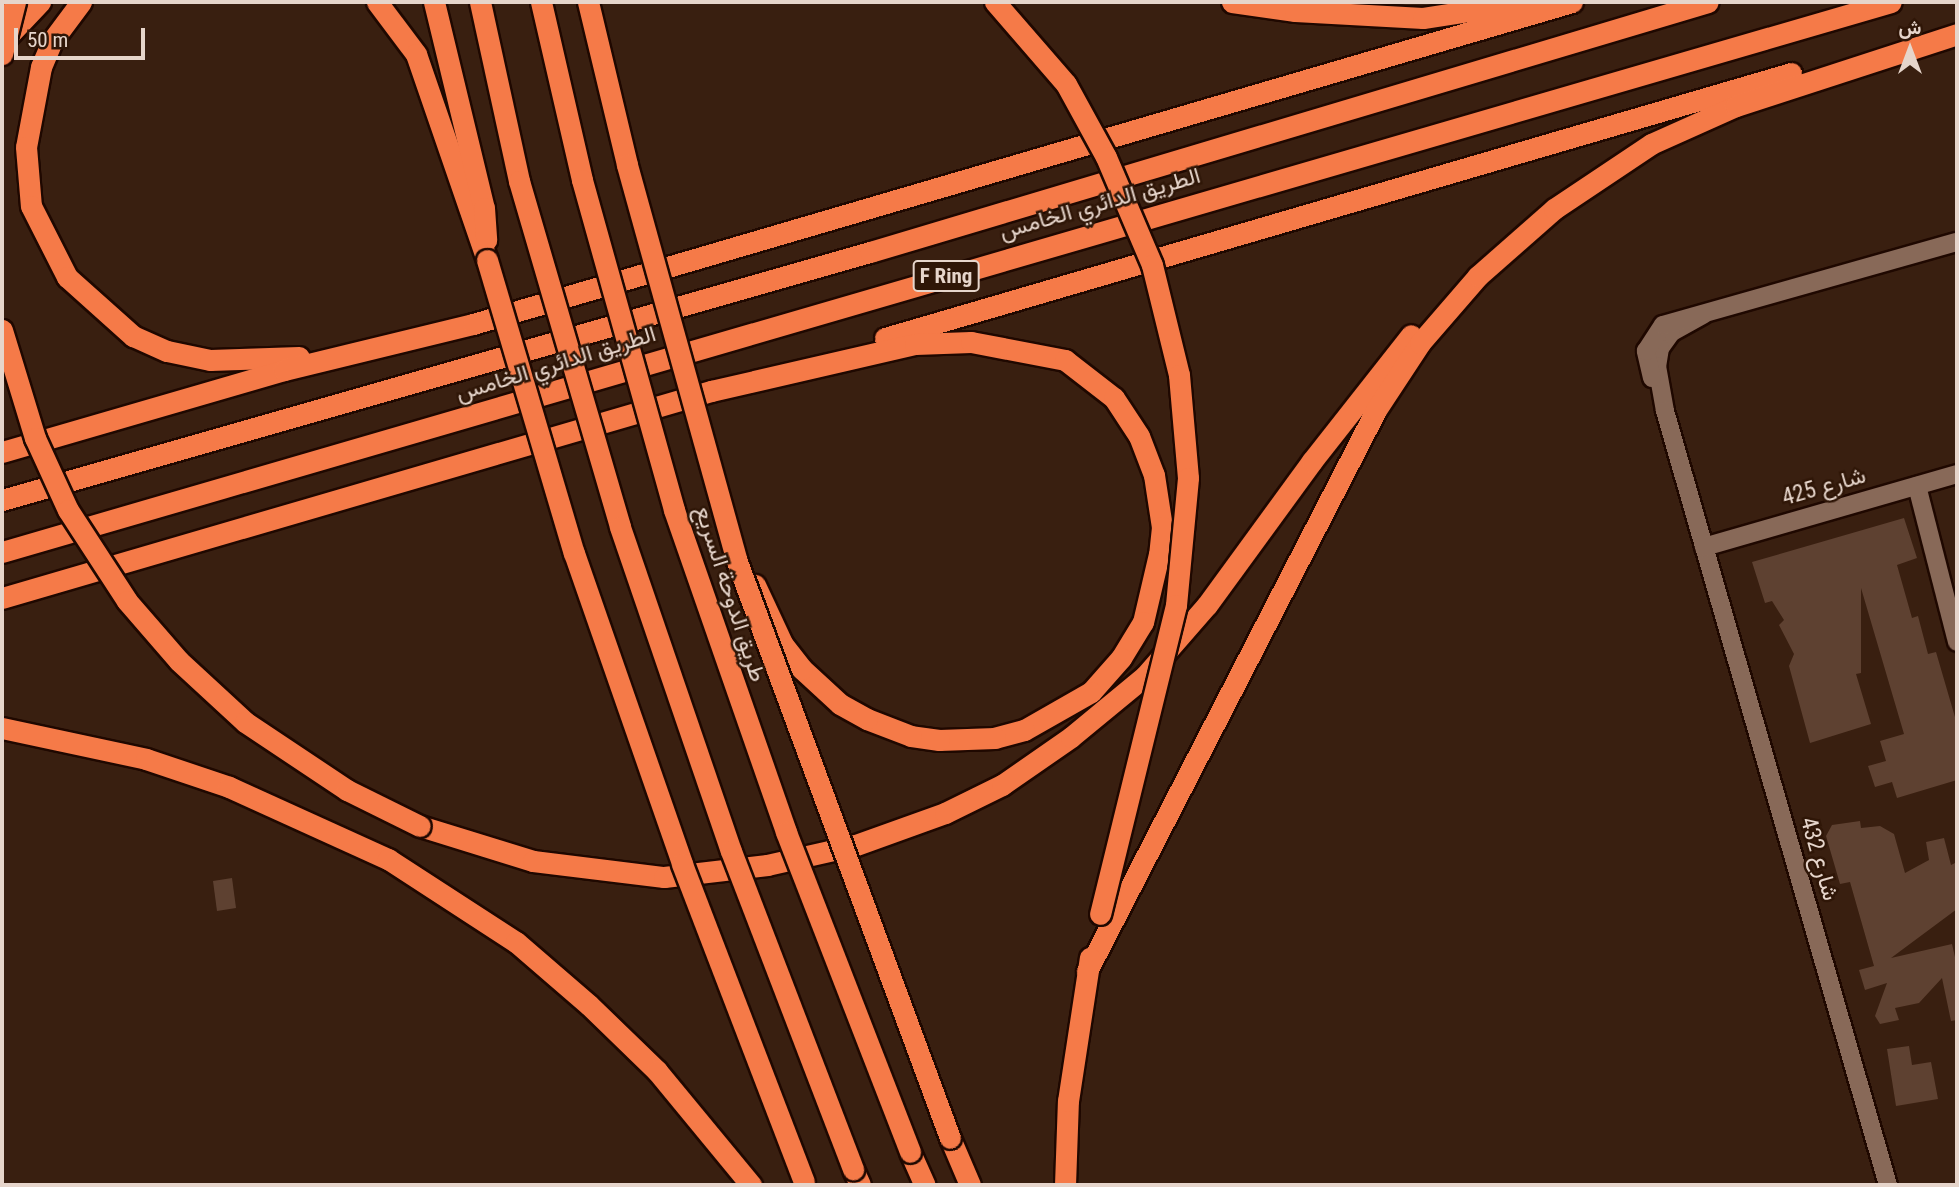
<!DOCTYPE html>
<meta charset="utf-8">
<style>
body{margin:0}
#map{position:relative;width:1959px;height:1187px;overflow:hidden;background:#391f10;font-family:"Roboto Condensed",Vazirmatn,sans-serif}
div>[style]{position:absolute}
.building>*{inset:0;background:#5e4131}
.roads{filter:drop-shadow(2px 0 #1f0800) drop-shadow(-2px 0 #1f0800) drop-shadow(0 2px #1f0800) drop-shadow(0 -2px #1f0800)}
.street>*{height:18px;margin:-9px;padding:0 9px;transform-origin:9px;border-radius:9px;background:#886958}
.highway>*{height:21px;margin:-10.5px;padding:0 10.5px;transform-origin:10.5px;border-radius:10.5px;background:#f57a48}
.bridges{filter:drop-shadow(2px 0 #1f0800) drop-shadow(-2px 0 #1f0800) drop-shadow(0 2px #1f0800) drop-shadow(0 -2px #1f0800)}
.highway-bridge>*{height:21px;margin:-10.5px;padding:0 10.5px;transform-origin:10.5px;border-radius:10.5px;background:#f57a48}
span{translate:-50% -50%;white-space:nowrap;text-align:center;line-height:1.15;-webkit-text-stroke:5px #2f1607;paint-order:stroke}
.shield-label span{padding:2px 5px;background:#2f1607;border:2px solid;border-radius:5px;-webkit-text-stroke-width:0}
.shield-label{font-size:21px;color:#e6d5cb;font-weight:700}
.street-label{font-size:23px;color:#e6d5cb}
.frame{position:absolute;inset:0;border:4px solid #e6d5cb;pointer-events:none}
.north{position:absolute;left:1875px;top:14px;width:70px;height:70px;-webkit-text-stroke:5px #2f1607;paint-order:stroke;rotate:0deg;font-size:19px;font-weight:700;line-height:28px;text-align:center;color:#e6d5cb}
.north::after{content:'';display:block;margin:auto;width:24px;height:32px;background:#e6d5cb;clip-path:polygon(50% 0,100% 100%,50% 72%,0 100%)}
.scale{position:absolute;left:14px;top:28px;width:131px;height:32px;box-sizing:border-box;border:4px solid #e6d5cb;border-top:0;padding-left:9px;font-size:21px;line-height:24px;white-space:nowrap;color:#e6d5cb;-webkit-text-stroke:5px #2f1607;paint-order:stroke}
</style>
<div id="map">
<div class="building">
<i style="clip-path:polygon(1904px 518px,1917px 558px,1897px 565px,1912px 618px,1918px 616px,1928px 654px,1936px 652px,1957px 724px,1957px 780px,1897px 798px,1892px 782px,1875px 787px,1868px 766px,1886px 761px,1880px 741px,1904px 734px,1861px 588px,1861px 673px,1856px 674px,1871px 724px,1810px 743px,1789px 666px,1794px 654px,1779px 625px,1784px 620px,1772px 601px,1765px 603px,1752px 562px)"></i>
<i style="clip-path:polygon(1860px 821px,1861px 828px,1880px 826px,1894px 834px,1905px 873px,1929px 860px,1926px 842px,1944px 838px,1951px 865px,1957px 862px,1957px 909px,1891px 958px,1952px 944px,1957px 966px,1957px 1020px,1951px 1021px,1942px 978px,1919px 1003px,1895px 1008px,1899px 1020px,1880px 1024px,1875px 1016px,1887px 983px,1865px 990px,1859px 970px,1874px 966px,1850px 882px,1840px 884px,1826px 836px,1832px 825px)"></i>
<i style="clip-path:polygon(232px 878px,236px 908px,217px 911px,213px 881px)"></i>
<i style="clip-path:polygon(1909px 1046px,1912px 1065px,1931px 1062px,1938px 1099px,1896px 1106px,1887px 1049px)"></i>
</div>
<div class="roads">
<div class="street">
<i style="left:1703px;top:315px;width:37px;rotate:151deg"></i>
<i style="left:1671px;top:333px;width:19px;rotate:126deg"></i>
<i style="left:1660px;top:348px;width:18px;rotate:99deg"></i>
<i style="left:1657px;top:366px;width:46px;rotate:79.9deg"></i>
<i style="left:1665px;top:411px;width:805px;rotate:73.93deg"></i>
<i style="left:1652px;top:378px;width:28px;rotate:-103deg"></i>
<i style="left:1646px;top:351px;width:31px;rotate:-57deg"></i>
<i style="left:1663px;top:325px;width:305px;rotate:-15.8deg"></i>
<i style="left:1917px;top:486px;width:161px;rotate:75.6deg"></i>
<i style="left:1704px;top:547px;width:263px;rotate:-16.1deg"></i>
</div>
<div class="highway">
<i style="left:81px;top:2px;width:49px;rotate:126.6deg"></i>
<i style="left:52px;top:41px;width:28px;rotate:113deg"></i>
<i style="left:41px;top:67px;width:81px;rotate:100.6deg"></i>
<i style="left:26px;top:147px;width:59px;rotate:85.2deg"></i>
<i style="left:31px;top:206px;width:80px;rotate:63.1deg"></i>
<i style="left:67px;top:277px;width:89px;rotate:41.8deg"></i>
<i style="left:133px;top:336px;width:37px;rotate:24deg"></i>
<i style="left:167px;top:351px;width:44px;rotate:11.8deg"></i>
<i style="left:210px;top:360px;width:89px;rotate:-1.9deg"></i>
<i style="left:377px;top:2px;width:65px;rotate:53.1deg"></i>
<i style="left:416px;top:54px;width:218px;rotate:71deg"></i>
<i style="left:434px;top:2px;width:212px;rotate:76.4deg"></i>
<i style="left:484px;top:208px;width:32px;rotate:86deg"></i>
<i style="left:1232px;top:2px;width:64px;rotate:8.1deg"></i>
<i style="left:1295px;top:11px;width:128px;rotate:3.1deg"></i>
<i style="left:1423px;top:18px;width:104px;rotate:-8.8deg"></i>
<i style="left:3px;top:41px;width:54px;rotate:-46.5deg"></i>
<i style="left:885px;top:338px;width:944px;rotate:-16.3deg"></i>
<i style="left:2px;top:452px;width:294px;rotate:-16.2deg"></i>
<i style="left:284px;top:370px;width:195px;rotate:-13.7deg"></i>
<i style="left:473px;top:324px;width:1145px;rotate:-16.33deg"></i>
<i style="left:2px;top:500px;width:903px;rotate:-15.95deg"></i>
<i style="left:870px;top:252px;width:874px;rotate:-16.61deg"></i>
<i style="left:2px;top:552px;width:1967px;rotate:-16.23deg"></i>
<i style="left:2px;top:598px;width:739px;rotate:-16.28deg"></i>
<i style="left:711px;top:391px;width:209px;rotate:-13deg"></i>
<i style="left:915px;top:344px;width:56px;rotate:-2deg"></i>
<i style="left:971px;top:342px;width:96px;rotate:10.8deg"></i>
<i style="left:1065px;top:360px;width:62px;rotate:37.8deg"></i>
<i style="left:1114px;top:398px;width:45px;rotate:56.7deg"></i>
<i style="left:1139px;top:436px;width:42px;rotate:69deg"></i>
<i style="left:1154px;top:475px;width:53px;rotate:81.3deg"></i>
<i style="left:1162px;top:527px;width:27px;rotate:96deg"></i>
<i style="left:1159px;top:554px;width:70px;rotate:103.2deg"></i>
<i style="left:1143px;top:622px;width:42px;rotate:121.4deg"></i>
<i style="left:1121px;top:658px;width:45px;rotate:131.4deg"></i>
<i style="left:1091px;top:692px;width:77px;rotate:150.4deg"></i>
<i style="left:1024px;top:730px;width:30px;rotate:165deg"></i>
<i style="left:995px;top:738px;width:56px;rotate:178deg"></i>
<i style="left:939px;top:740px;width:28px;rotate:-172deg"></i>
<i style="left:911px;top:736px;width:47px;rotate:-158.9deg"></i>
<i style="left:867px;top:719px;width:31px;rotate:-151deg"></i>
<i style="left:840px;top:704px;width:52px;rotate:-137.4deg"></i>
<i style="left:802px;top:669px;width:33px;rotate:-128deg"></i>
<i style="left:782px;top:643px;width:64px;rotate:-115deg"></i>
<i style="left:2px;top:728px;width:147px;rotate:12.1deg"></i>
<i style="left:146px;top:759px;width:88px;rotate:18.6deg"></i>
<i style="left:229px;top:787px;width:175px;rotate:24.4deg"></i>
<i style="left:388px;top:859px;width:153px;rotate:33deg"></i>
<i style="left:516px;top:942px;width:96px;rotate:40.8deg"></i>
<i style="left:589px;top:1005px;width:95px;rotate:44.1deg"></i>
<i style="left:657px;top:1071px;width:148px;rotate:50.5deg"></i>
<i style="left:420px;top:826px;width:118px;rotate:17.2deg"></i>
<i style="left:533px;top:861px;width:132px;rotate:7deg"></i>
<i style="left:664px;top:877px;width:104px;rotate:-6.6deg"></i>
<i style="left:767px;top:865px;width:91px;rotate:-12.7deg"></i>
<i style="left:856px;top:845px;width:95px;rotate:-19.8deg"></i>
<i style="left:945px;top:813px;width:64px;rotate:-26.2deg"></i>
<i style="left:1002px;top:785px;width:84px;rotate:-34.8deg"></i>
<i style="left:1071px;top:737px;width:96px;rotate:-39.5deg"></i>
<i style="left:1145px;top:676px;width:94px;rotate:-48.9deg"></i>
<i style="left:1207px;top:605px;width:178px;rotate:-53.9deg"></i>
<i style="left:1312px;top:461px;width:160px;rotate:-51.8deg"></i>
<i style="left:1087px;top:971px;width:631px;rotate:-62.74deg"></i>
<i style="left:1376px;top:410px;width:80px;rotate:-56.7deg"></i>
<i style="left:1420px;top:343px;width:89px;rotate:-49.1deg"></i>
<i style="left:1478px;top:276px;width:101px;rotate:-41.4deg"></i>
<i style="left:1554px;top:209px;width:117px;rotate:-33.8deg"></i>
<i style="left:1651px;top:144px;width:93px;rotate:-24.1deg"></i>
<i style="left:1736px;top:106px;width:232px;rotate:-18deg"></i>
<i style="left:950px;top:1138px;width:51px;rotate:66.9deg"></i>
<i style="left:910px;top:1152px;width:36px;rotate:66deg"></i>
<i style="left:853px;top:1169px;width:17px;rotate:66deg"></i>
<i style="left:1065px;top:1185px;width:84px;rotate:-88deg"></i>
<i style="left:1068px;top:1101px;width:145px;rotate:-81.3deg"></i>
</div>
</div>
<div class="bridges">
<div class="highway-bridge">
<i style="left:480px;top:2px;width:183px;rotate:77.7deg"></i>
<i style="left:519px;top:181px;width:360px;rotate:73.7deg"></i>
<i style="left:620px;top:527px;width:342px;rotate:71.1deg"></i>
<i style="left:731px;top:851px;width:341px;rotate:69deg"></i>
<i style="left:541px;top:2px;width:183px;rotate:77deg"></i>
<i style="left:582px;top:180px;width:343px;rotate:74.4deg"></i>
<i style="left:674px;top:510px;width:341px;rotate:70.8deg"></i>
<i style="left:786px;top:832px;width:343px;rotate:68.8deg"></i>
<i style="left:588px;top:2px;width:168px;rotate:76.5deg"></i>
<i style="left:627px;top:165px;width:409px;rotate:74.5deg"></i>
<i style="left:736px;top:559px;width:617px;rotate:69.72deg"></i>
<i style="left:995px;top:2px;width:108px;rotate:49.1deg"></i>
<i style="left:1066px;top:84px;width:83px;rotate:61.3deg"></i>
<i style="left:1106px;top:157px;width:117px;rotate:66.9deg"></i>
<i style="left:1152px;top:265px;width:113px;rotate:76.2deg"></i>
<i style="left:1179px;top:375px;width:103px;rotate:85deg"></i>
<i style="left:1188px;top:478px;width:128px;rotate:95.4deg"></i>
<i style="left:1176px;top:605px;width:318px;rotate:103.8deg"></i>
<i style="left:2px;top:54px;width:54px;rotate:-76deg"></i>
<i style="left:487px;top:260px;width:306px;rotate:73.5deg"></i>
<i style="left:574px;top:553px;width:329px;rotate:70.8deg"></i>
<i style="left:682px;top:864px;width:340px;rotate:69deg"></i>
<i style="left:2px;top:330px;width:113px;rotate:73deg"></i>
<i style="left:35px;top:438px;width:79px;rotate:65.4deg"></i>
<i style="left:68px;top:510px;width:108px;rotate:57deg"></i>
<i style="left:127px;top:601px;width:79px;rotate:49.1deg"></i>
<i style="left:179px;top:661px;width:90px;rotate:42.7deg"></i>
<i style="left:245px;top:722px;width:123px;rotate:33.7deg"></i>
<i style="left:347px;top:790px;width:81px;rotate:26.3deg"></i>
</div>
</div>
<div class="shield-label">
<span style="left:946px;top:276px">F Ring</span>
</div>
<div class="street-label">
<span style="left:1100px;top:204px;rotate:-16deg">الطريق الدائري الخامس</span>
<span style="left:556px;top:364px;rotate:-17deg">الطريق الدائري الخامس</span>
<span style="left:1824px;top:487px;rotate:-16deg">شارع 425</span>
<span style="left:730px;top:594px;rotate:72deg">طريق الدوحة السريع</span>
<span style="left:1819px;top:859px;rotate:74deg">شارع 432</span>
</div>
<div class="frame"></div>
<div class="north">ش</div>
<div class="scale">50 m</div>
</div>
